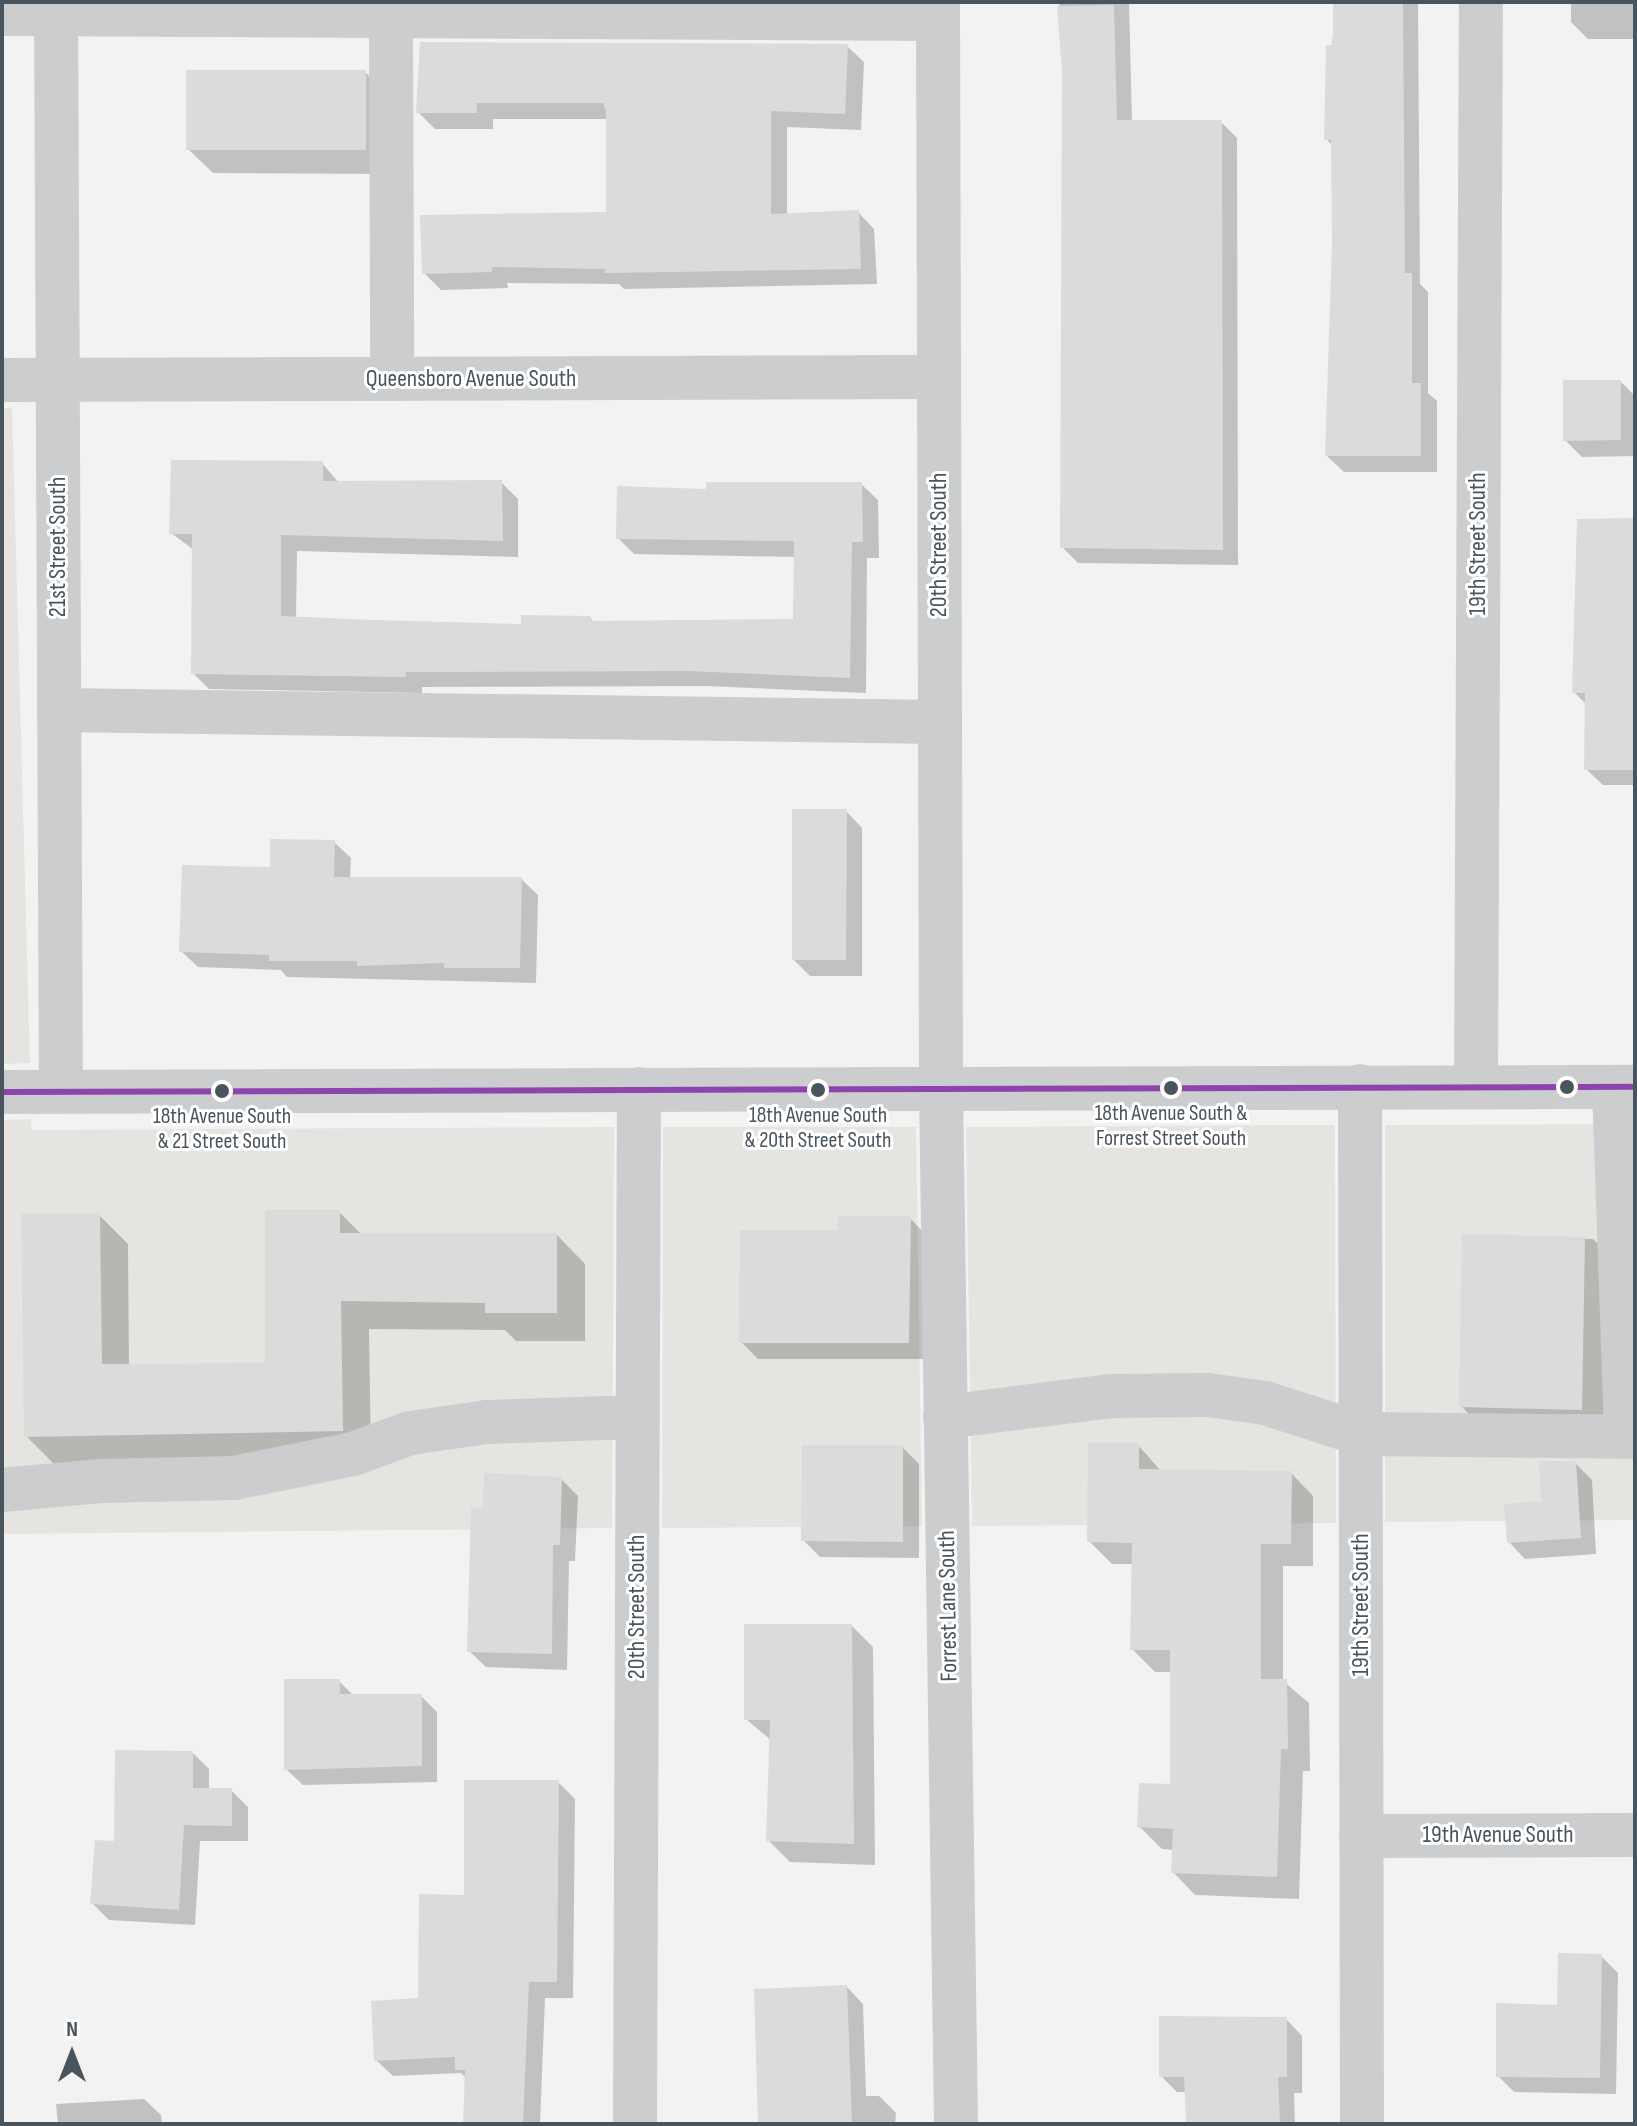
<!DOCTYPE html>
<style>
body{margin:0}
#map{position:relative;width:1637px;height:2126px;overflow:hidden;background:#f2f2f2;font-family:"Sofia Sans Condensed",sans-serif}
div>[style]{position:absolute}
.commercial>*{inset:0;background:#e6e4e0}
.shadow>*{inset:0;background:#0003}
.building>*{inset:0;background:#dbdbdc}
.minor>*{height:44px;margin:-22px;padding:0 22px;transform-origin:22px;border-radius:22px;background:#cccdcf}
.bus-1>*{height:6px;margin:-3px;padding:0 3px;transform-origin:3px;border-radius:3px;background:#8e44ad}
.dots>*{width:22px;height:22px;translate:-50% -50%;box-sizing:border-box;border:4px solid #fff;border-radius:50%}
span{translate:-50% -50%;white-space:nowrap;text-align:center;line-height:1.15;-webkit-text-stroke:6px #fff;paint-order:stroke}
.bus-label{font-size:22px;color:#4a545c}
.street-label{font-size:24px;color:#4a545c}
.frame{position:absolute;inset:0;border:4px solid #4a545c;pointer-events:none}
.north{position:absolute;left:32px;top:2014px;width:80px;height:80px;-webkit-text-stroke:6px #fff;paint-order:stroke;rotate:0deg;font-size:22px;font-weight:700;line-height:32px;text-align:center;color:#4a545c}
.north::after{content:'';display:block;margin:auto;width:28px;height:36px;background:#4a545c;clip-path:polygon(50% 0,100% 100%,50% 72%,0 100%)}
</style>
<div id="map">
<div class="commercial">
<i style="clip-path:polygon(2px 408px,12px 408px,30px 1063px,2px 1064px)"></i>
<i style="clip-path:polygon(31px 1119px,32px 1130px,614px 1127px,612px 1528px,2px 1534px,2px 1120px)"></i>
<i style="clip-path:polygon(1635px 1124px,1635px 1520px,1385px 1522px,1385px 1125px)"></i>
<i style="clip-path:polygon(1335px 1125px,1336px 1523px,972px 1526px,966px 1127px)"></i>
<i style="clip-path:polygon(663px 1127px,916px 1127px,922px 1526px,662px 1528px)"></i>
</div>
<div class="shadow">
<i style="clip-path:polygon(1059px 2px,1129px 2px,1132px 122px,1221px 122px,1237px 138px,1238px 565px,1078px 563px,1062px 547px,1064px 72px)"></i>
<i style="clip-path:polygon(1335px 2px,1418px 2px,1420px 284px,1428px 292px,1428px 393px,1437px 401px,1437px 472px,1344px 472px,1327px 456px,1334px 244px,1333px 146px,1326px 139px)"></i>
<i style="clip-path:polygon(1571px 2px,1635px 2px,1635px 39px,1588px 39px,1571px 22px)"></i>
<i style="clip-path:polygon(847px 46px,864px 62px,861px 130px,787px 127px,787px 216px,858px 212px,874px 229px,877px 284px,624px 289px,619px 284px,507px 283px,508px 288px,441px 290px,424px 273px,608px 214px,606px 119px,493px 119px,493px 129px,435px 129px,418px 112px)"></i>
<i style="clip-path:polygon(365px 72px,390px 96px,390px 174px,213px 173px,188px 149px)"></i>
<i style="clip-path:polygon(1621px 382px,1635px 396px,1635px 456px,1582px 457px,1565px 440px)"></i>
<i style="clip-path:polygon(322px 463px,339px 483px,501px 482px,518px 499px,518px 557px,297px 551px,296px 619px,523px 626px,590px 618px,594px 622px,795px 621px,796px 557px,634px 554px,618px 538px,708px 491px,861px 484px,878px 500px,879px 558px,867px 558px,866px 693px,706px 686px,422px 687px,422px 693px,209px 689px,193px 673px,194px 550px,171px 533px)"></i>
<i style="clip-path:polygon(1635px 520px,1635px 785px,1603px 785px,1586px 769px,1587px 705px,1574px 692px)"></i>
<i style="clip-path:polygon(846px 811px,862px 828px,862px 976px,810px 976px,794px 960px)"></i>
<i style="clip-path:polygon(334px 842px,351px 858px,350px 879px,521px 879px,538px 895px,536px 983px,287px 977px,281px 970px,198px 967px,181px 951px,272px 869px)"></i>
<i style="clip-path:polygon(339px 1212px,362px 1235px,557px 1235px,585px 1264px,585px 1341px,516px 1341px,505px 1330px,369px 1329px,371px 1459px,55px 1465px,26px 1436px,99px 1215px,128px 1244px,129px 1366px,267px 1365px)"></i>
<i style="clip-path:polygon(910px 1218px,926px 1235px,925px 1359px,758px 1359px,741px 1342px)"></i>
<i style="clip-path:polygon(1464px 1236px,1593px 1239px,1618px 1264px,1605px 1434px,1485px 1431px,1461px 1406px)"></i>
<i style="clip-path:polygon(1138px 1445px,1161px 1471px,1291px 1473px,1313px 1496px,1313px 1566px,1283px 1566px,1283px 1681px,1309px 1703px,1310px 1771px,1303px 1771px,1299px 1899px,1195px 1895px,1173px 1872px,1174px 1850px,1162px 1849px,1139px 1826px,1172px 1786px,1172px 1672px,1155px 1672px,1132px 1649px,1134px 1564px,1112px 1564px,1089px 1541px)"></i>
<i style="clip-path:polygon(902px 1447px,919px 1464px,919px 1558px,820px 1557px,803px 1540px)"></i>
<i style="clip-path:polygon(1575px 1463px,1592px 1480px,1596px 1554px,1525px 1559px,1509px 1542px)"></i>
<i style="clip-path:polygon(561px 1479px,578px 1496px,575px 1561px,569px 1561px,567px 1670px,486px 1667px,469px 1651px)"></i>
<i style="clip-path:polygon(852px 1626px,873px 1647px,875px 1865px,790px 1862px,768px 1840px,772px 1741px,746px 1719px)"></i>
<i style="clip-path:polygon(339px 1681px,354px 1696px,421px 1696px,437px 1712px,437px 1782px,303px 1785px,286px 1769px)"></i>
<i style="clip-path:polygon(193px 1753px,209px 1769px,209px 1790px,231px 1790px,248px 1807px,248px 1841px,200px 1841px,195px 1925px,109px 1920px,92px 1903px,116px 1843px)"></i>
<i style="clip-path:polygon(558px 1782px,575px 1799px,573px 1998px,545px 1998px,540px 2124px,465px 2124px,467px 2079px,461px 2073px,393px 2076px,376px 2060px,420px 2000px,466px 1897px)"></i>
<i style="clip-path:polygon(1601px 1956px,1618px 1973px,1616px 2094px,1514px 2092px,1498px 2076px)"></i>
<i style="clip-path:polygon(847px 1987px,863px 2004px,866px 2096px,879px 2096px,896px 2113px,895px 2124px,760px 2124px)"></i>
<i style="clip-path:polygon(1286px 2019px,1302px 2036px,1302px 2093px,1294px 2093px,1295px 2124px,1188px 2124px,1187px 2092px,1177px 2092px,1161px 2076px)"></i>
<i style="clip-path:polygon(144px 2099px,161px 2115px,162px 2124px,58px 2124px,56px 2104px)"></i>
</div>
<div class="building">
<i style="clip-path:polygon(1333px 2px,1403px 2px,1405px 273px,1412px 273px,1412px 383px,1421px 383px,1421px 456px,1325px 456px,1332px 244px,1331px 140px,1324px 140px,1326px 45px,1333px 45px)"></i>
<i style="clip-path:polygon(1114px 5px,1117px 120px,1222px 120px,1223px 550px,1060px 548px,1062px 72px,1057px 6px)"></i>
<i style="clip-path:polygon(420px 42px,848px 44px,845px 114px,771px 111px,771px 214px,859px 210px,861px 269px,605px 273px,605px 269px,492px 267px,492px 272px,422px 274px,420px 215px,606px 212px,606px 111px,603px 103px,477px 103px,477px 113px,416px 113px)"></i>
<i style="clip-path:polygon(186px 70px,366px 70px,366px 150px,186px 150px)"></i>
<i style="clip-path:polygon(1563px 380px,1621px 380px,1621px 440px,1563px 441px)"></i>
<i style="clip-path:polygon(171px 460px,323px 461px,323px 481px,502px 480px,503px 541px,281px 535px,281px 616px,373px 620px,521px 624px,521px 615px,591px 616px,591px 621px,793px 619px,794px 541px,616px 539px,617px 486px,706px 489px,706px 482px,862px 482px,863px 542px,852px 542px,850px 678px,688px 671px,406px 672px,406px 677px,191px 674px,192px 534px,169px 534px)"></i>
<i style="clip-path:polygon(1635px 518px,1635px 770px,1584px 770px,1585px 693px,1572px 693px,1577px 519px)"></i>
<i style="clip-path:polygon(792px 809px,847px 809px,846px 960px,792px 960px)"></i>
<i style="clip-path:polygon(270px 839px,335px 840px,334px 877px,522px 877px,520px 968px,444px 968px,444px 963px,357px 966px,357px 961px,269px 961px,269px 955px,179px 952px,182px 865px,270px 867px)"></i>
<i style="clip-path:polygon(265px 1210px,340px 1210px,340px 1233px,557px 1233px,557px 1313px,485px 1313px,485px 1303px,341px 1301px,343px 1431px,24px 1437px,21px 1214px,100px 1213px,102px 1364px,265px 1363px)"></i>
<i style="clip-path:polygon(838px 1216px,911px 1216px,909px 1343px,739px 1343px,740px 1230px,838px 1230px)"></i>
<i style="clip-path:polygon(1462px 1234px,1585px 1237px,1582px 1410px,1459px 1407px)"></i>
<i style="clip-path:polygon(1088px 1443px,1139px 1443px,1139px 1469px,1292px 1471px,1291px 1544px,1261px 1544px,1261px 1679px,1287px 1679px,1288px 1749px,1281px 1749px,1277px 1877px,1171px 1873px,1173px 1829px,1137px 1827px,1139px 1783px,1170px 1784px,1170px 1650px,1130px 1650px,1132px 1543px,1087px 1542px)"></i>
<i style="clip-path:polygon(802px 1445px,903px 1445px,903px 1542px,801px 1541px)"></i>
<i style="clip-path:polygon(1539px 1461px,1576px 1461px,1581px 1538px,1507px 1543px,1504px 1504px,1541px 1501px)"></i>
<i style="clip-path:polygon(484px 1473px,562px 1477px,560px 1545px,553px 1545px,552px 1654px,467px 1652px,471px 1507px,483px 1508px)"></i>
<i style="clip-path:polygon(744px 1624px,852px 1624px,854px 1844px,766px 1841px,770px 1720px,744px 1720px)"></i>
<i style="clip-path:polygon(284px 1679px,340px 1679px,340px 1694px,422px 1694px,422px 1766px,284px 1770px)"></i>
<i style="clip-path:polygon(115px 1750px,193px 1751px,193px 1788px,232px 1788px,232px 1826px,184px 1825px,179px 1910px,90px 1904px,95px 1840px,114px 1841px)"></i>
<i style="clip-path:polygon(464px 1780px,559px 1780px,557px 1982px,529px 1982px,523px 2124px,463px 2124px,465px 2070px,455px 2070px,455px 2057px,374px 2061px,371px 2001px,418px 1998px,419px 1894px,464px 1895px)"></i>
<i style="clip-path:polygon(1558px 1953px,1602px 1954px,1600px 2078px,1496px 2077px,1496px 2003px,1557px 2005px)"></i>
<i style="clip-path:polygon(847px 1985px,852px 2124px,758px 2124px,754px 1989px)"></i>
<i style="clip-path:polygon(1159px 2016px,1287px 2017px,1287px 2077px,1278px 2077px,1280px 2124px,1186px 2124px,1184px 2077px,1159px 2077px)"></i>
</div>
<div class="minor">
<i style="left:56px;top:2px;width:1089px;rotate:89.74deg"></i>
<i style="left:938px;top:2px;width:1085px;rotate:89.84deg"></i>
<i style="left:941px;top:1087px;width:1037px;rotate:89.17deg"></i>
<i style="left:2px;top:14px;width:936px;rotate:0.31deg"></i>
<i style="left:391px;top:19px;width:360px;rotate:89.8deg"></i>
<i style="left:2px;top:380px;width:937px;rotate:-0.18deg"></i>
<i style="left:59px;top:710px;width:881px;rotate:0.78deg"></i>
<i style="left:1476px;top:1085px;width:1083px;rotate:-89.74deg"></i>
<i style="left:1360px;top:1086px;width:1038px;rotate:89.89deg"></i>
<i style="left:1614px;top:1087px;width:350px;rotate:88deg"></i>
<i style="left:2px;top:1092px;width:1633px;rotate:-0.18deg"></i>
<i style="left:945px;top:1417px;width:167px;rotate:-7.2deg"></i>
<i style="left:1111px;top:1396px;width:97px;rotate:-0.6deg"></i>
<i style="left:1208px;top:1395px;width:58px;rotate:8deg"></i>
<i style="left:1265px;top:1403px;width:101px;rotate:17.9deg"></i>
<i style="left:1361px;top:1434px;width:274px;rotate:0.6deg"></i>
<i style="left:2px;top:1490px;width:99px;rotate:-5.2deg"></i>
<i style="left:101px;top:1481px;width:133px;rotate:-1.3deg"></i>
<i style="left:234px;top:1478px;width:121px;rotate:-11.4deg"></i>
<i style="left:353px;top:1454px;width:61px;rotate:-20.2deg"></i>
<i style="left:410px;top:1433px;width:78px;rotate:-8.1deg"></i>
<i style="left:487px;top:1422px;width:151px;rotate:-1.9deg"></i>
<i style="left:1361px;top:1836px;width:274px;rotate:-0.2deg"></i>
<i style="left:635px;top:2124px;width:1035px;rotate:-89.78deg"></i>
</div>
<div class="bus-1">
<i style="left:2px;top:1092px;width:1633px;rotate:-0.18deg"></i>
</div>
<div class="dots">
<i style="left:1567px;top:1087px;background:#4a545c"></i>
<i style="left:1171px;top:1088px;background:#4a545c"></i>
<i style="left:818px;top:1090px;background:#4a545c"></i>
<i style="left:222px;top:1091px;background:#4a545c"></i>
</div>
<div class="bus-label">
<span style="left:1171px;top:1126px">18th Avenue South &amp;<br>Forrest Street South</span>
<span style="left:818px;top:1128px">18th Avenue South<br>&amp; 20th Street South</span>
<span style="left:222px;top:1129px">18th Avenue South<br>&amp; 21 Street South</span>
</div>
<div class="street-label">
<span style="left:471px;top:379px">Queensboro Avenue South</span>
<span style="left:1478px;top:544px;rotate:-90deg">19th Street South</span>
<span style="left:939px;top:545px;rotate:-90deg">20th Street South</span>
<span style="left:58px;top:547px;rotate:-90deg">21st Street South</span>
<span style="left:1361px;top:1605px;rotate:-90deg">19th Street South</span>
<span style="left:948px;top:1606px;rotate:-91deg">Forrest Lane South</span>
<span style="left:637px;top:1607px;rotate:-90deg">20th Street South</span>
<span style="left:1498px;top:1835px">19th Avenue South</span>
</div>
<div class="frame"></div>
<div class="north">N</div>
</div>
